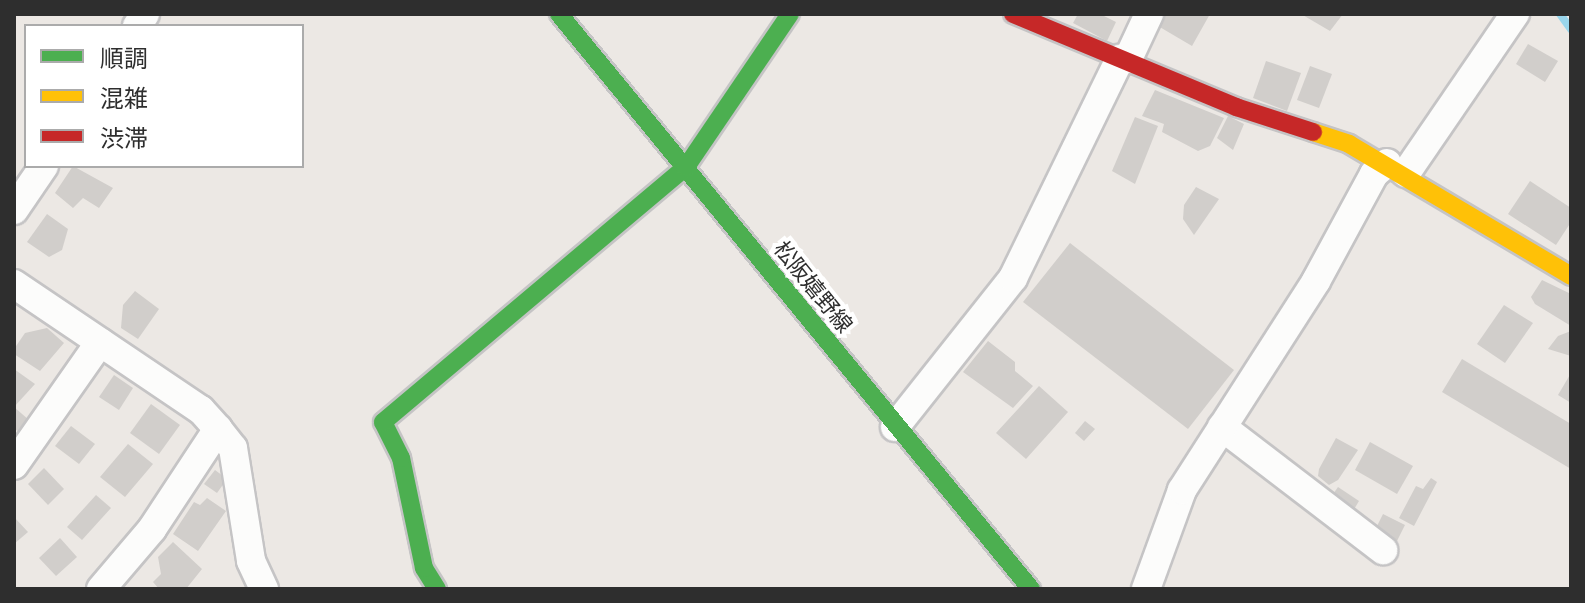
<!DOCTYPE html>
<meta charset="utf-8">
<style>
body{margin:0}
#map{position:relative;width:1585px;height:603px;overflow:hidden;background:#ece8e4;font-family:"DM Sans","Noto Sans JP",sans-serif}
div>[style]{position:absolute}
.stream>*{height:8px;margin:-4px;padding:0 4px;transform-origin:4px;border-radius:4px;background:#99d6ec}
.building>*{inset:0;background:#d1cecb}
.roads{filter:drop-shadow(2px 0 #c5c4c5) drop-shadow(-2px 0 #c5c4c5) drop-shadow(0 2px #c5c4c5) drop-shadow(0 -2px #c5c4c5)}
.street>*{height:28px;margin:-14px;padding:0 14px;transform-origin:14px;border-radius:14px;background:#fcfcfb}
.fast>*{height:18px;margin:-9px;padding:0 9px;transform-origin:9px;border-radius:9px;background:#4caf50}
.slow>*{height:18px;margin:-9px;padding:0 9px;transform-origin:9px;border-radius:9px;background:#ffc107}
.jam>*{height:18px;margin:-9px;padding:0 9px;transform-origin:9px;border-radius:9px;background:#c62828}
span{translate:-50% -50%;white-space:nowrap;text-align:center;line-height:1.15;-webkit-text-stroke:8px #fff;paint-order:stroke}
.street-label{font-size:22px;color:#2e2e2e}
.frame{position:absolute;inset:0;border:16px solid #2e2e2e;pointer-events:none}
.legend{position:absolute;left:24px;top:24px;width:280px;height:144px;box-sizing:border-box;background:#fff;border:2px solid #ababab;margin:0;padding:10px 14px;list-style:none;font-size:24px;color:#2e2e2e}
.legend li{display:flex;align-items:center;gap:16px;height:40px}
.legend b{width:40px;border:2px solid #ababab}
</style>
<div id="map">
<div class="stream">
<i style="left:1560px;top:14px;width:19px;rotate:54deg"></i>
</div>
<div class="building">
<i style="clip-path:polygon(1078px 14px,1100px 14px,1116px 22px,1107px 41px,1073px 23px)"></i>
<i style="clip-path:polygon(1165px 14px,1210px 14px,1192px 46px,1158px 26px)"></i>
<i style="clip-path:polygon(1301px 14px,1343px 14px,1330px 31px)"></i>
<i style="clip-path:polygon(1528px 44px,1558px 61px,1545px 82px,1516px 64px)"></i>
<i style="clip-path:polygon(1266px 61px,1301px 73px,1287px 111px,1253px 98px)"></i>
<i style="clip-path:polygon(1310px 66px,1332px 74px,1319px 108px,1297px 100px)"></i>
<i style="clip-path:polygon(1155px 90px,1224px 118px,1210px 146px,1198px 151px,1162px 132px,1164px 124px,1142px 116px)"></i>
<i style="clip-path:polygon(1228px 116px,1244px 124px,1233px 150px,1217px 138px)"></i>
<i style="clip-path:polygon(1135px 117px,1158px 126px,1135px 184px,1112px 171px)"></i>
<i style="clip-path:polygon(73px 166px,113px 188px,99px 208px,83px 198px,73px 208px,55px 193px)"></i>
<i style="clip-path:polygon(1530px 181px,1571px 208px,1571px 222px,1556px 245px,1508px 214px)"></i>
<i style="clip-path:polygon(1196px 187px,1219px 199px,1194px 235px,1183px 219px,1184px 205px)"></i>
<i style="clip-path:polygon(47px 214px,68px 229px,62px 250px,49px 257px,27px 242px)"></i>
<i style="clip-path:polygon(1070px 243px,1234px 370px,1188px 429px,1023px 302px)"></i>
<i style="clip-path:polygon(1542px 280px,1571px 294px,1571px 326px,1535px 304px,1531px 297px)"></i>
<i style="clip-path:polygon(135px 291px,159px 309px,138px 339px,121px 328px,123px 305px)"></i>
<i style="clip-path:polygon(1504px 305px,1533px 323px,1505px 363px,1477px 344px)"></i>
<i style="clip-path:polygon(47px 328px,64px 343px,40px 371px,14px 354px,14px 349px,25px 333px)"></i>
<i style="clip-path:polygon(1571px 331px,1571px 356px,1548px 349px,1558px 336px)"></i>
<i style="clip-path:polygon(988px 341px,1015px 362px,1015px 371px,1033px 386px,1013px 408px,963px 372px)"></i>
<i style="clip-path:polygon(1462px 359px,1571px 424px,1571px 469px,1442px 392px)"></i>
<i style="clip-path:polygon(14px 369px,35px 384px,14px 407px)"></i>
<i style="clip-path:polygon(1571px 373px,1571px 403px,1558px 395px)"></i>
<i style="clip-path:polygon(114px 375px,133px 388px,119px 410px,99px 397px)"></i>
<i style="clip-path:polygon(1039px 386px,1068px 412px,1026px 459px,996px 433px)"></i>
<i style="clip-path:polygon(151px 404px,180px 425px,159px 454px,130px 433px)"></i>
<i style="clip-path:polygon(14px 407px,29px 420px,22px 433px,14px 429px)"></i>
<i style="clip-path:polygon(1085px 421px,1095px 429px,1084px 441px,1075px 433px)"></i>
<i style="clip-path:polygon(71px 426px,95px 444px,79px 464px,55px 446px)"></i>
<i style="clip-path:polygon(1336px 438px,1358px 450px,1338px 480px,1329px 485px,1318px 476px,1319px 469px)"></i>
<i style="clip-path:polygon(1370px 442px,1413px 466px,1397px 494px,1355px 470px)"></i>
<i style="clip-path:polygon(128px 444px,153px 464px,125px 497px,100px 477px)"></i>
<i style="clip-path:polygon(44px 468px,64px 489px,48px 505px,28px 484px)"></i>
<i style="clip-path:polygon(215px 470px,227px 479px,217px 493px,204px 484px)"></i>
<i style="clip-path:polygon(1431px 478px,1437px 482px,1414px 526px,1399px 518px,1416px 486px,1423px 489px)"></i>
<i style="clip-path:polygon(1338px 487px,1359px 501px,1353px 511px,1331px 497px)"></i>
<i style="clip-path:polygon(96px 495px,111px 508px,82px 540px,67px 527px)"></i>
<i style="clip-path:polygon(207px 498px,226px 511px,198px 551px,173px 534px,194px 502px,200px 505px)"></i>
<i style="clip-path:polygon(1383px 514px,1405px 525px,1396px 543px,1374px 532px)"></i>
<i style="clip-path:polygon(14px 517px,28px 532px,14px 544px)"></i>
<i style="clip-path:polygon(60px 538px,77px 557px,56px 576px,39px 558px)"></i>
<i style="clip-path:polygon(173px 542px,202px 569px,186px 589px,159px 589px,153px 582px,161px 574px,158px 557px)"></i>
</div>
<div class="roads">
<div class="street">
<i style="left:137px;top:26px;width:14px;rotate:-56deg"></i>
<i style="left:1128px;top:59px;width:50px;rotate:-65deg"></i>
<i style="left:1406px;top:173px;width:193px;rotate:-55.6deg"></i>
<i style="left:14px;top:210px;width:53px;rotate:-55.7deg"></i>
<i style="left:14px;top:284px;width:225px;rotate:34deg"></i>
<i style="left:201px;top:410px;width:25px;rotate:48deg"></i>
<i style="left:218px;top:429px;width:24px;rotate:52deg"></i>
<i style="left:233px;top:448px;width:114px;rotate:80.9deg"></i>
<i style="left:251px;top:561px;width:31px;rotate:65deg"></i>
<i style="left:895px;top:427px;width:190px;rotate:-51.6deg"></i>
<i style="left:1013px;top:278px;width:244px;rotate:-64deg"></i>
<i style="left:1222px;top:427px;width:203px;rotate:37.4deg"></i>
<i style="left:14px;top:465px;width:150px;rotate:-55deg"></i>
<i style="left:101px;top:589px;width:79px;rotate:-49.6deg"></i>
<i style="left:152px;top:529px;width:120px;rotate:-56.6deg"></i>
<i style="left:1146px;top:589px;width:105px;rotate:-70deg"></i>
<i style="left:1182px;top:490px;width:248px;rotate:-57.3deg"></i>
<i style="left:1316px;top:281px;width:122px;rotate:-61.5deg"></i>
<i style="left:1374px;top:174px;width:17px;rotate:-40deg"></i>
</div>
<div class="fast">
<i style="left:559px;top:14px;width:744px;rotate:50.62deg"></i>
<i style="left:437px;top:589px;width:25px;rotate:-122deg"></i>
<i style="left:424px;top:568px;width:112px;rotate:-101.8deg"></i>
<i style="left:401px;top:458px;width:40px;rotate:-116.6deg"></i>
<i style="left:383px;top:422px;width:396px;rotate:-40.1deg"></i>
<i style="left:686px;top:167px;width:185px;rotate:-55.8deg"></i>
</div>
<div class="slow">
<i style="left:1313px;top:132px;width:38px;rotate:18deg"></i>
<i style="left:1349px;top:144px;width:258px;rotate:30.7deg"></i>
</div>
<div class="jam">
<i style="left:1013px;top:14px;width:242px;rotate:22.6deg"></i>
<i style="left:1236px;top:107px;width:81px;rotate:18deg"></i>
</div>
</div>
<div class="street-label">
<span style="left:813px;top:287px;rotate:51deg">松阪嬉野線</span>
</div>
<div class="frame"></div>
<ul class="legend">
<li><b style="height:10px;background:#4caf50"></b>順調</li>
<li><b style="height:10px;background:#ffc107"></b>混雑</li>
<li><b style="height:10px;background:#c62828"></b>渋滞</li>
</ul>
</div>
